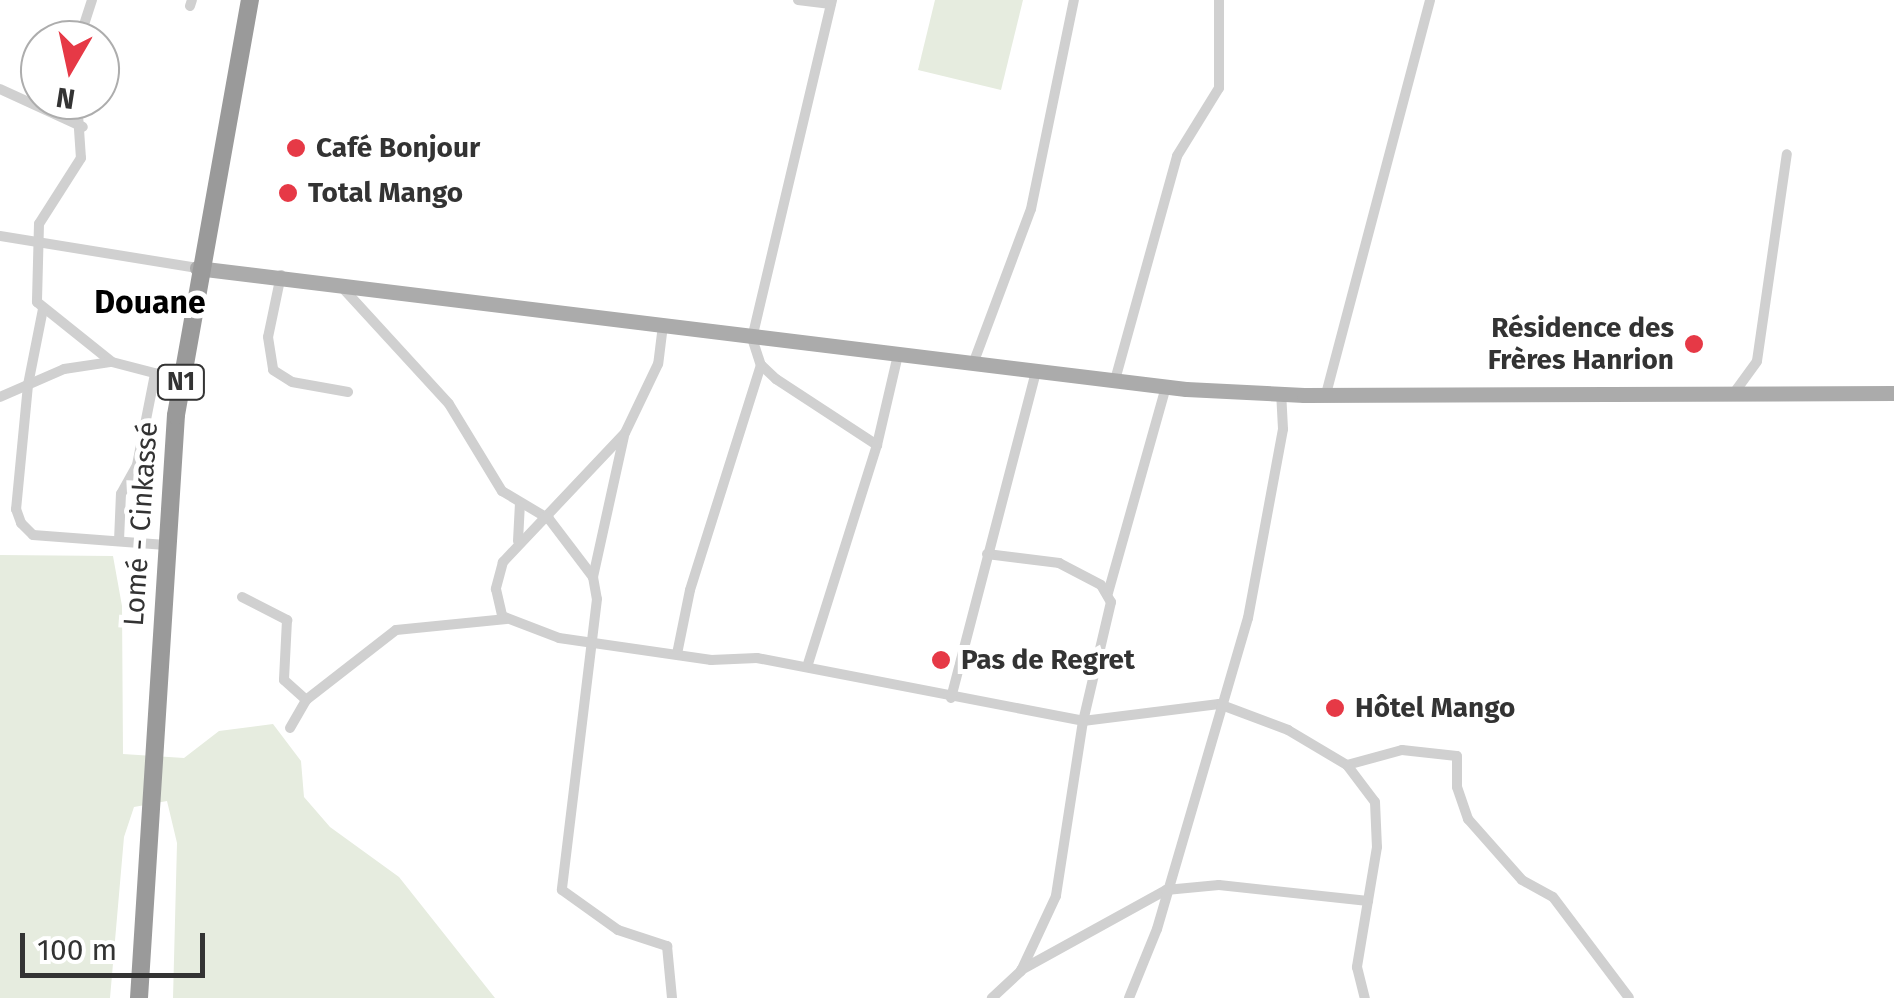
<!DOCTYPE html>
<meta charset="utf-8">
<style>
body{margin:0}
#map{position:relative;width:1894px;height:998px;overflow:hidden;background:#fff;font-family:"Fira Sans",sans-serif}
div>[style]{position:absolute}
.green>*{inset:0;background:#e6ecdf}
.street>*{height:10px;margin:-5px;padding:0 5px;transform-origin:5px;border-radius:5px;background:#d0d0d0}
.primary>*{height:15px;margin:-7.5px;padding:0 7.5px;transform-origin:7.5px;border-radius:7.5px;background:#ababab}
.highway>*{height:18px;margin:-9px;padding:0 9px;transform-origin:9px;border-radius:9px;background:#9a9a9a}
.dots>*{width:28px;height:28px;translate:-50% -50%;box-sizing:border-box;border:5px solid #fff;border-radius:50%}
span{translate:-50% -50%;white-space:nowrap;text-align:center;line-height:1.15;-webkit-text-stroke:10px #fff;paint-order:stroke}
.shield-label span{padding:2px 8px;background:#fff;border:2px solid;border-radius:8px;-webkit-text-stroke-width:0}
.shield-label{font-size:25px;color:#333;font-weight:700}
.poi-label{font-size:28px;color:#333;font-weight:700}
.left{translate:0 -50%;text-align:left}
.right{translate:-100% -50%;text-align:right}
.street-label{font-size:28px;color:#333}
.quarter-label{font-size:32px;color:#000;font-weight:700}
.north{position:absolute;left:20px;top:20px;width:100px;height:100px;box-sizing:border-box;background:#fff;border:2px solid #adadad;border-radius:50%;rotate:189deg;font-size:28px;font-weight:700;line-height:40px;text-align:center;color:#333}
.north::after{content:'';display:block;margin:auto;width:35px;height:45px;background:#e63946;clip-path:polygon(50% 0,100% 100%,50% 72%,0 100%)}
.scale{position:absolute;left:20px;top:933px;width:185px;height:45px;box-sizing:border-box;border:5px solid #333;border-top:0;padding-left:12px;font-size:30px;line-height:35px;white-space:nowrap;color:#333;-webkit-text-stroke:8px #fff;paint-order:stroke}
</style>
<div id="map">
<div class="green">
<i style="clip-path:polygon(935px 0,1023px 0,1001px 90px,918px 70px)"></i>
<i style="clip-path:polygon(0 555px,113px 556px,122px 606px,123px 754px,184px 758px,219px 731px,273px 724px,301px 761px,304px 797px,330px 827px,399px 877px,495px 998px,173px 998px,177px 843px,167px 801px,134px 807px,124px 837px,110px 998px,0 998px)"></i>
</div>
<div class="street">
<i style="left:798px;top:0;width:33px;rotate:7deg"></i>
<i style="left:832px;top:0;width:347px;rotate:103.3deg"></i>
<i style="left:752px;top:338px;width:28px;rotate:72deg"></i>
<i style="left:761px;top:365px;width:21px;rotate:43deg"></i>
<i style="left:776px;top:379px;width:121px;rotate:33.2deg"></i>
<i style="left:190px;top:6px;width:6px;rotate:-72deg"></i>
<i style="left:79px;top:40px;width:42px;rotate:-72deg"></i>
<i style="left:0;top:89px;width:91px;rotate:24.6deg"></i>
<i style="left:77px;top:100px;width:58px;rotate:86.1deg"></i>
<i style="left:81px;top:158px;width:78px;rotate:122.5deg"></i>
<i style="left:39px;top:224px;width:78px;rotate:91.5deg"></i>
<i style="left:37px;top:302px;width:96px;rotate:38.7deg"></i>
<i style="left:112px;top:362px;width:71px;rotate:14.6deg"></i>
<i style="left:0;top:236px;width:200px;rotate:9.2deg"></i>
<i style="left:281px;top:275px;width:63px;rotate:101.8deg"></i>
<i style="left:268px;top:337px;width:33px;rotate:81deg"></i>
<i style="left:273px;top:370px;width:22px;rotate:32deg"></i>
<i style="left:292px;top:382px;width:57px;rotate:10.1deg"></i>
<i style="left:340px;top:285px;width:161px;rotate:47.5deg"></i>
<i style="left:449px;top:404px;width:102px;rotate:58.7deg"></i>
<i style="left:502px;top:491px;width:55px;rotate:30.8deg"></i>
<i style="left:549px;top:519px;width:73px;rotate:52.8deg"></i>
<i style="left:593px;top:577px;width:22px;rotate:80deg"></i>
<i style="left:597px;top:599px;width:293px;rotate:96.9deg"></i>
<i style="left:562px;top:890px;width:69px;rotate:35.5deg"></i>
<i style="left:618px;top:930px;width:52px;rotate:18.1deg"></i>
<i style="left:667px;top:946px;width:52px;rotate:84.5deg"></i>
<i style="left:43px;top:309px;width:77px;rotate:101.2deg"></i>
<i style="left:28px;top:385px;width:125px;rotate:95.5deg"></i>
<i style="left:16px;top:509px;width:15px;rotate:70deg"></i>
<i style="left:21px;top:523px;width:17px;rotate:45deg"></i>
<i style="left:33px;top:535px;width:133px;rotate:4.3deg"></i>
<i style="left:663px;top:325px;width:39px;rotate:97deg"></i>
<i style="left:658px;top:364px;width:76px;rotate:115.6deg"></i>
<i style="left:625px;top:433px;width:178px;rotate:133.4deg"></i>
<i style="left:503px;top:562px;width:28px;rotate:105deg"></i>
<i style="left:496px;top:589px;width:28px;rotate:77deg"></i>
<i style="left:502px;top:616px;width:61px;rotate:21.1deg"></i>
<i style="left:559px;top:638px;width:154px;rotate:8.2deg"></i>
<i style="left:711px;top:660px;width:46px;rotate:-2.5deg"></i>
<i style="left:757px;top:658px;width:332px;rotate:10.9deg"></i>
<i style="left:1083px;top:721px;width:137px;rotate:-7.1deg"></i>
<i style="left:1219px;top:704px;width:74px;rotate:20.6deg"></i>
<i style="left:1288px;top:730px;width:69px;rotate:30.7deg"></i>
<i style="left:1347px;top:765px;width:46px;rotate:52.9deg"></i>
<i style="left:1375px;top:802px;width:45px;rotate:87.5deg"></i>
<i style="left:1377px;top:847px;width:122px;rotate:99.5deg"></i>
<i style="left:1357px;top:967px;width:32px;rotate:76deg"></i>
<i style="left:973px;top:364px;width:165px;rotate:-69.5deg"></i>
<i style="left:1031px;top:209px;width:213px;rotate:-78.4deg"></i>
<i style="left:1115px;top:380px;width:232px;rotate:-74.5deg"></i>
<i style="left:1177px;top:156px;width:80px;rotate:-58.3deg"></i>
<i style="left:1219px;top:88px;width:88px;rotate:-90deg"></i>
<i style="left:1734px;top:393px;width:39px;rotate:-54deg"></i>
<i style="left:1757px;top:361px;width:209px;rotate:-81.8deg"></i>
<i style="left:1326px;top:394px;width:407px;rotate:-75.2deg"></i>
<i style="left:0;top:397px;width:70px;rotate:-23.6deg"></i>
<i style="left:64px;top:369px;width:48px;rotate:-8.5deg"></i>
<i style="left:119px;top:541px;width:47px;rotate:-87.6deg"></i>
<i style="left:121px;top:494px;width:33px;rotate:-61deg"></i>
<i style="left:137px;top:465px;width:93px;rotate:-78.8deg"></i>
<i style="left:518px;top:541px;width:38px;rotate:-87deg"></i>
<i style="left:987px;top:554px;width:73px;rotate:7.1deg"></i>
<i style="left:1059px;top:563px;width:47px;rotate:27.6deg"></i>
<i style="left:1101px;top:585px;width:20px;rotate:60deg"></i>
<i style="left:1111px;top:602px;width:122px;rotate:103.2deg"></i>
<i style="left:1083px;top:721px;width:177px;rotate:98.8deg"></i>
<i style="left:1056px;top:896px;width:83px;rotate:115deg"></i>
<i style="left:1021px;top:971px;width:40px;rotate:137deg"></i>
<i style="left:593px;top:577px;width:144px;rotate:-77.6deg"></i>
<i style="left:1108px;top:593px;width:214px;rotate:-74.3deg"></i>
<i style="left:242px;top:597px;width:51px;rotate:27.1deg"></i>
<i style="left:287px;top:620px;width:60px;rotate:92.9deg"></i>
<i style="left:284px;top:680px;width:30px;rotate:42deg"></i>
<i style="left:677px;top:654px;width:65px;rotate:-78.5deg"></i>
<i style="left:690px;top:590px;width:236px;rotate:-72.5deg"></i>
<i style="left:807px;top:667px;width:233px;rotate:-72.5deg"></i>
<i style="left:877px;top:445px;width:92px;rotate:-76.9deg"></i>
<i style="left:951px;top:698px;width:337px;rotate:-75.4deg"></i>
<i style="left:290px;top:728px;width:32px;rotate:-60deg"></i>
<i style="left:306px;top:700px;width:114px;rotate:-37.9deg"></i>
<i style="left:396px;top:630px;width:111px;rotate:-5.7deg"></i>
<i style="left:1347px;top:765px;width:57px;rotate:-15.3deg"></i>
<i style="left:1402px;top:750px;width:55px;rotate:6.2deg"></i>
<i style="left:1457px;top:756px;width:31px;rotate:90deg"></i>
<i style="left:1457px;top:787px;width:34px;rotate:71deg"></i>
<i style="left:1468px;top:819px;width:81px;rotate:48.5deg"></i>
<i style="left:1522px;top:880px;width:35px;rotate:29deg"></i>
<i style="left:1553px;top:897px;width:126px;rotate:53deg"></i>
<i style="left:1021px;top:970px;width:166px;rotate:-28.9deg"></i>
<i style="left:1166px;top:890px;width:53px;rotate:-5.4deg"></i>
<i style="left:1219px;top:885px;width:150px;rotate:6.1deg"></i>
<i style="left:1129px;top:998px;width:74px;rotate:-67.9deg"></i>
<i style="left:1157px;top:929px;width:324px;rotate:-73.7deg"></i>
<i style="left:1248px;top:618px;width:192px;rotate:-79.5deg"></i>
<i style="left:1283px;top:429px;width:35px;rotate:-93deg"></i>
</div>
<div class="primary">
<i style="left:197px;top:268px;width:996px;rotate:6.98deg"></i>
<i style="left:1186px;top:389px;width:118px;rotate:2.9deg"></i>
<i style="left:1304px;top:395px;width:590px;rotate:-0.19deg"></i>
</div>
<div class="highway">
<i style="left:139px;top:998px;width:584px;rotate:-86.37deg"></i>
<i style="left:176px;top:415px;width:422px;rotate:-79.9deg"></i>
</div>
<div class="dots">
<i style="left:296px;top:148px;background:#e63946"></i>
<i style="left:288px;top:193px;background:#e63946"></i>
<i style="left:1694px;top:344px;background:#e63946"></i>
<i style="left:941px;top:660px;background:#e63946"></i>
<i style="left:1335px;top:708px;background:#e63946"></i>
</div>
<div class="shield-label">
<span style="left:181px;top:382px">N1</span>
</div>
<div class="poi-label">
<span class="left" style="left:316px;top:148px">Café Bonjour</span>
<span class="left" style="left:308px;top:193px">Total Mango</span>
<span class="right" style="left:1674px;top:344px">Résidence des<br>Frères Hanrion</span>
<span class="left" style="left:961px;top:660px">Pas de Regret</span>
<span class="left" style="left:1355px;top:708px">Hôtel Mango</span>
</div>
<div class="street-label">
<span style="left:141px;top:524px;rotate:-86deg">Lomé - Cinkassé</span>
</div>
<div class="quarter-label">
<span style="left:150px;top:302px">Douane</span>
</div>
<div class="north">N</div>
<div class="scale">100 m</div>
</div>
